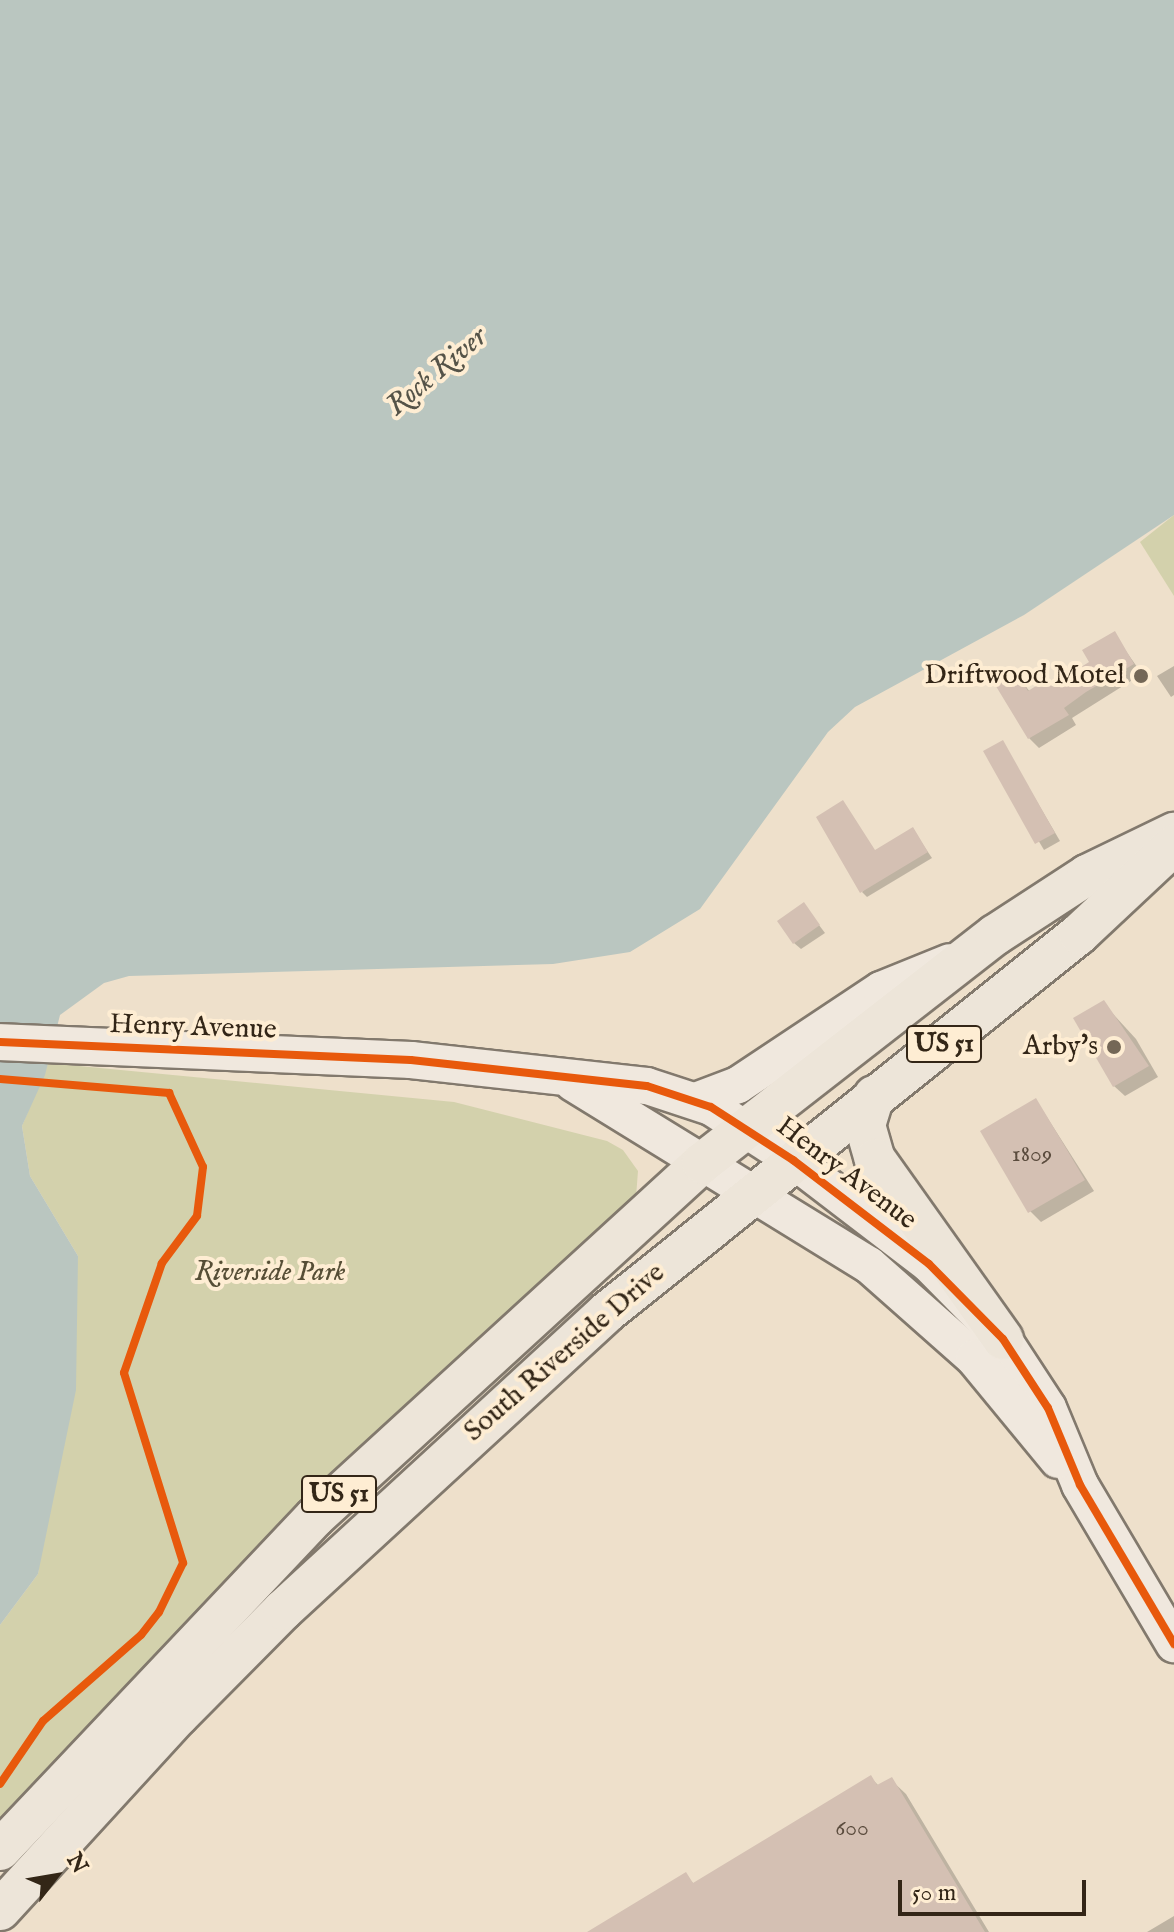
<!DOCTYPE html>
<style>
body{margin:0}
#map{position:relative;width:1174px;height:1932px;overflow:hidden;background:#eee0cb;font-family:"IM FELL English",serif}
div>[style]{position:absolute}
.green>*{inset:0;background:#d3d1ac}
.water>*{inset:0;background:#bac6c0}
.shadow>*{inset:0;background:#0003}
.building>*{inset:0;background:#d4c0b3}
.roads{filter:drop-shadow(2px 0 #82796d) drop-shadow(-2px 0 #82796d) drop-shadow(0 2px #82796d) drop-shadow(0 -2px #82796d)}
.secondary>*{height:36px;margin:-18px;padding:0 18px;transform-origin:18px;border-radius:18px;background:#f0e8de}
.primary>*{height:40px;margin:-20px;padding:0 20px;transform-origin:20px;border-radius:20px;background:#ede5d9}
.cycleway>*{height:8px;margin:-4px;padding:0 4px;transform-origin:4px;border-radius:4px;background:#e8590c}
.dots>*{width:22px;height:22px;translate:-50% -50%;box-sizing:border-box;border:4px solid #feedd3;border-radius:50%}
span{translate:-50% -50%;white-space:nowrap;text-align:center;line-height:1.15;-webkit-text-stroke:8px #feedd3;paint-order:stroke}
.number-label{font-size:24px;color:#5b4c3e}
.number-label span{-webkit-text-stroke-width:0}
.shield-label span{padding:2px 6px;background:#feedd3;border:2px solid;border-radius:6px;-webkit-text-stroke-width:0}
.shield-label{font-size:26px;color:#332617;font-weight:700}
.poi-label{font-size:28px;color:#332617}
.right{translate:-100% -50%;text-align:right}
.street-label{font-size:28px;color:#332617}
.park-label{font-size:28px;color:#564e36;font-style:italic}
.water-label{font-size:30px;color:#555348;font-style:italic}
.north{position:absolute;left:16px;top:1836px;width:80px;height:80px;-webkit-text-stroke:6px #feedd3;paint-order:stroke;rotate:59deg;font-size:22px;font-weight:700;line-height:32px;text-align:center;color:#332617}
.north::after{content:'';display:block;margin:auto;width:28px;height:36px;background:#332617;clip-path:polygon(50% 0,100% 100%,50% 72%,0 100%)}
.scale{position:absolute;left:898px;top:1880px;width:188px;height:36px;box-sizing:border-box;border:4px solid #332617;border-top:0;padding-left:10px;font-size:24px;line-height:28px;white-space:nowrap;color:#332617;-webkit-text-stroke:6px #feedd3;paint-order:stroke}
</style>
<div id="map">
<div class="green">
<i style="clip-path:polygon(1174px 515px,1174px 596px,1140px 542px)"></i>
<i style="clip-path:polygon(48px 1063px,454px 1102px,607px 1141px,623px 1150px,638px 1171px,636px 1197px,621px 1213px,488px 1328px,362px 1449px,0 1826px,0 1625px,38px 1574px,78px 1256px,30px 1176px,22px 1126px)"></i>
</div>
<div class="water">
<i style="clip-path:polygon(0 0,1174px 0,1174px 515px,1024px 615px,855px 707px,828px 732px,700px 909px,630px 952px,553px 964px,129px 976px,104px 983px,60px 1015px,45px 1075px,22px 1126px,30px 1176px,78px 1256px,76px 1390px,38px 1574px,0 1625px)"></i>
</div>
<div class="shadow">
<i style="clip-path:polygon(1114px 634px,1142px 674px,1072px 718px,1076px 725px,1039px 748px,1029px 738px,1012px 668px,1030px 692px,1052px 687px,1092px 663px)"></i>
<i style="clip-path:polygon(1174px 666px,1174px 695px,1171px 697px,1157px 676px)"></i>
<i style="clip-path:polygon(1002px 742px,1060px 841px,1044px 850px,986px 752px)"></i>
<i style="clip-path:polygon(913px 830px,932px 858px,867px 897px,862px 892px)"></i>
<i style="clip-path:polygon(804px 905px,825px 933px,801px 949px,794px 943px)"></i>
<i style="clip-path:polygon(1103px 1003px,1136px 1039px,1158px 1077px,1125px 1096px,1114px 1086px)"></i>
<i style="clip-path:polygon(1036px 1100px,1094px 1191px,1041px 1222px,1030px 1211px)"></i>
<i style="clip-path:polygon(870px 1777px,879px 1786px,891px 1780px,906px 1794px,989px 1932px,591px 1932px,685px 1875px,694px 1884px)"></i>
<i style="clip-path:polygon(1174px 1916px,1174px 1932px,1147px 1932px)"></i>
</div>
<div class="building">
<i style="clip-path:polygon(1115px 631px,1134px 664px,1086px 692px,1064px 708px,1069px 715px,1028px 739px,991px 678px,1012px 666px,1028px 691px,1047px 679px,1051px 686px,1089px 662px,1082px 650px)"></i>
<i style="clip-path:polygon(1003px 740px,1055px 833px,1035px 844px,983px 751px)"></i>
<i style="clip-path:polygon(843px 800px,875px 850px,913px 827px,928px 852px,860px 893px,816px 817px)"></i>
<i style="clip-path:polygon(804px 902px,820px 925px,793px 944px,777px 921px)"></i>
<i style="clip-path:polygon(1104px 1000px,1149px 1066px,1113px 1087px,1073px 1018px)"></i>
<i style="clip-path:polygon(1036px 1098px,1085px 1180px,1028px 1213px,980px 1131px)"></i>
<i style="clip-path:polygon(871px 1775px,877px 1785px,892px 1777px,985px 1932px,587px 1932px,686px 1872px,693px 1883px)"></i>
</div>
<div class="roads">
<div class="secondary">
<i style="left:0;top:1042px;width:411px;rotate:2.5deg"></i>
<i style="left:411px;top:1060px;width:237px;rotate:6.3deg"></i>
<i style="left:647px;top:1086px;width:67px;rotate:18.2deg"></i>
<i style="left:711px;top:1107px;width:98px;rotate:32.9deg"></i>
<i style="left:793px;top:1160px;width:171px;rotate:37.4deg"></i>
<i style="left:929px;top:1264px;width:105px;rotate:45.4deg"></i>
<i style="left:1003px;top:1339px;width:82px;rotate:56.9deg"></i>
<i style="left:1048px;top:1408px;width:83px;rotate:67.4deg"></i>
<i style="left:1080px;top:1485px;width:185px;rotate:59.4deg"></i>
<i style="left:573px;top:1083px;width:347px;rotate:31.6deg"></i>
<i style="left:869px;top:1265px;width:140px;rotate:41.5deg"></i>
<i style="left:974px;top:1358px;width:132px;rotate:50.5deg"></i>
<i style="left:698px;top:1100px;width:43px;rotate:-20.6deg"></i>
<i style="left:738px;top:1085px;width:172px;rotate:-33.6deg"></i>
<i style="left:881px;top:990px;width:74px;rotate:-22.1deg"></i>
</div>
<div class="primary">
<i style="left:874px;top:1096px;width:30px;rotate:107deg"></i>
<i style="left:865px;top:1125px;width:35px;rotate:74deg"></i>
<i style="left:875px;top:1159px;width:221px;rotate:54.6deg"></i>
<i style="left:0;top:1850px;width:458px;rotate:-46.6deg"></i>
<i style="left:315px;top:1517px;width:524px;rotate:-42.45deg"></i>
<i style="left:702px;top:1163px;width:371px;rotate:-37.9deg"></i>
<i style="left:995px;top:935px;width:110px;rotate:-33.1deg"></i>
<i style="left:1087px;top:875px;width:97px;rotate:-25.8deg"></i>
<i style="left:0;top:1910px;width:263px;rotate:-47.5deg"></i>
<i style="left:178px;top:1716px;width:149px;rotate:-45.3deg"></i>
<i style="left:283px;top:1610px;width:440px;rotate:-42.6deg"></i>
<i style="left:607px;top:1312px;width:605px;rotate:-38.69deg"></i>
<i style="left:1079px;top:934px;width:130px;rotate:-43.1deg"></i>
</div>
</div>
<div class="cycleway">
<i style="left:0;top:1042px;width:411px;rotate:2.5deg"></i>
<i style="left:411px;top:1060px;width:237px;rotate:6.3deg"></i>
<i style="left:647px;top:1086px;width:67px;rotate:18.2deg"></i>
<i style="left:711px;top:1107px;width:98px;rotate:32.9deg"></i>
<i style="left:793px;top:1160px;width:171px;rotate:37.4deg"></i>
<i style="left:929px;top:1264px;width:105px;rotate:45.4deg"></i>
<i style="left:1003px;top:1339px;width:82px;rotate:56.9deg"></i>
<i style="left:1048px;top:1408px;width:83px;rotate:67.4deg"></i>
<i style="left:1080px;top:1485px;width:185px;rotate:59.4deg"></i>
<i style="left:0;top:1079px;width:170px;rotate:4.7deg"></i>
<i style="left:169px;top:1093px;width:81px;rotate:65.3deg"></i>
<i style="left:203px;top:1167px;width:49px;rotate:97deg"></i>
<i style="left:197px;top:1216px;width:59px;rotate:126.7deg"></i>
<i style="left:162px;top:1263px;width:116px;rotate:109.1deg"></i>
<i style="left:124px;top:1373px;width:199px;rotate:72.7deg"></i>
<i style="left:183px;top:1563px;width:55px;rotate:116.1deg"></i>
<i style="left:159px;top:1612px;width:29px;rotate:128deg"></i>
<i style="left:141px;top:1635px;width:130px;rotate:138.7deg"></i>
<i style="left:43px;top:1721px;width:76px;rotate:124.3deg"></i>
</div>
<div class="dots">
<i style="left:1141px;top:676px;background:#746756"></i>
<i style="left:1114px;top:1047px;background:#746756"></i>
</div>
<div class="number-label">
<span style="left:1032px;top:1155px">1809</span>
<span style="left:852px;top:1829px">600</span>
</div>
<div class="shield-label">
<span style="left:944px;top:1044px">US 51</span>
<span style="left:339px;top:1494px">US 51</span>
</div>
<div class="poi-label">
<span class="right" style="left:1125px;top:676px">Driftwood Motel</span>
<span class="right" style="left:1098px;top:1047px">Arby's</span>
</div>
<div class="street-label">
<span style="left:193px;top:1028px;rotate:2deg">Henry Avenue</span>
<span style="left:846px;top:1174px;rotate:37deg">Henry Avenue</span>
<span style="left:565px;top:1353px;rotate:-41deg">South Riverside Drive</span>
</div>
<div class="park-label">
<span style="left:270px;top:1273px">Riverside Park</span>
</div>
<div class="water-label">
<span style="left:437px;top:372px;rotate:-40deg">Rock River</span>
</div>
<div class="north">N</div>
<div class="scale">50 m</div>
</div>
